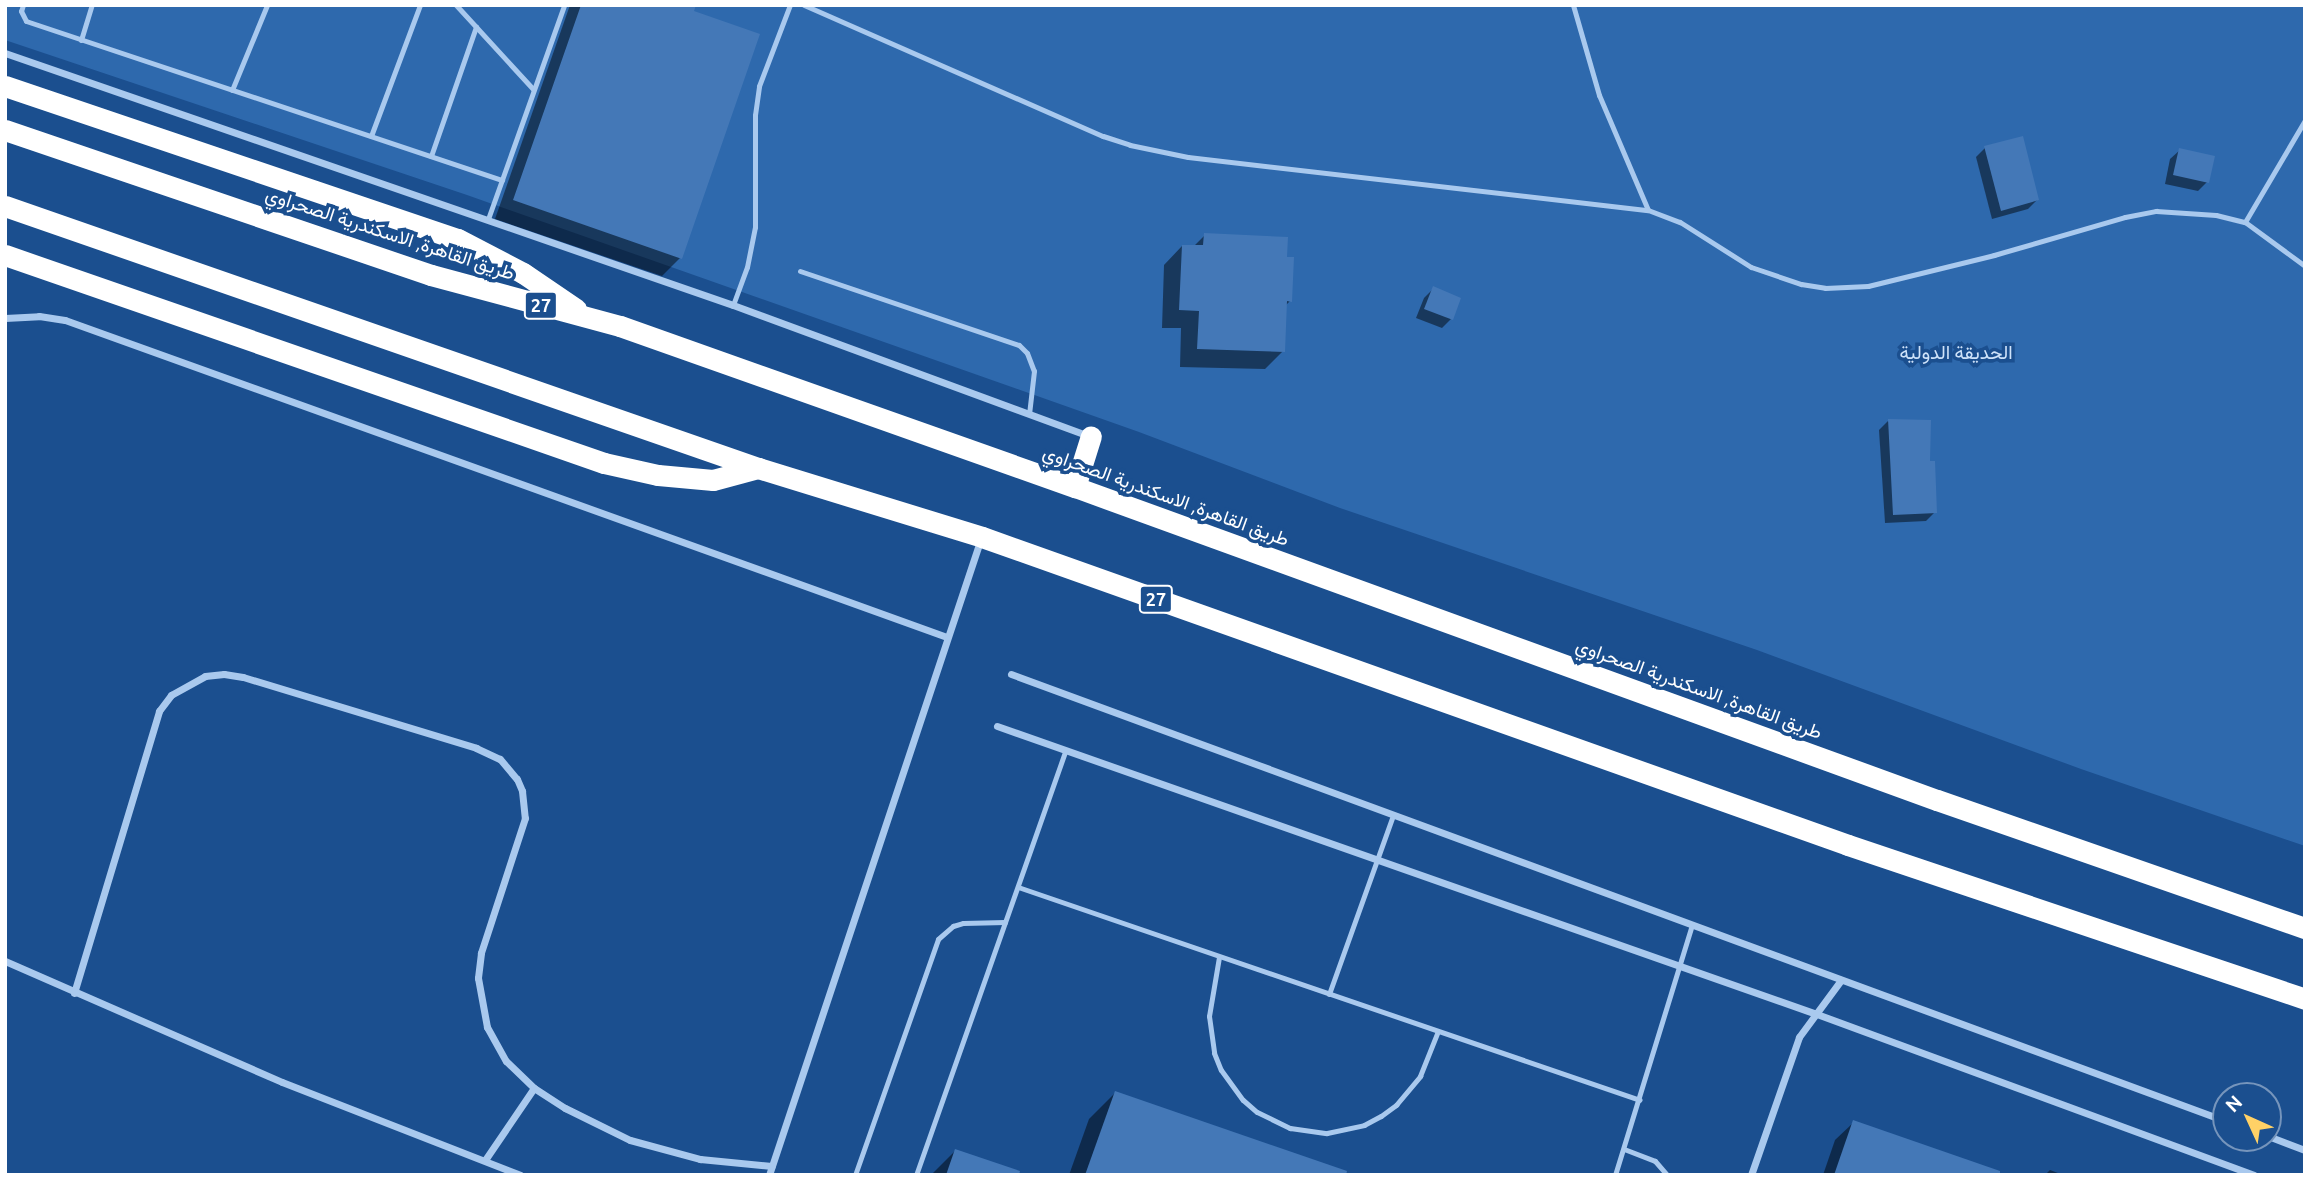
<!DOCTYPE html>
<meta charset="utf-8">
<style>
body{margin:0}
#map{position:relative;width:2310px;height:1180px;overflow:hidden;background:#1b4f8f;font-family:Ubuntu,Vazirmatn,sans-serif}
div>[style]{position:absolute}
.green>*{inset:0;background:#2e69ad}
.shadow>*{inset:0;background:#0007}
.building>*{inset:0;background:#4478b7}
.lane>*{height:5px;margin:-2.5px;padding:0 2.5px;transform-origin:2.5px;border-radius:2.5px;background:#a9c9ee}
.street>*{height:7px;margin:-3.5px;padding:0 3.5px;transform-origin:3.5px;border-radius:3.5px;background:#a9c9ee}
.highway>*{height:21px;margin:-10.5px;padding:0 10.5px;transform-origin:10.5px;border-radius:10.5px;background:#fff}
span{translate:-50% -50%;white-space:nowrap;text-align:center;line-height:1.15;-webkit-text-stroke:7px #1b4f8f;paint-order:stroke}
.shield-label span{padding:2px 5px;background:#1b4f8f;border:2px solid;border-radius:5px;-webkit-text-stroke-width:0}
.shield-label{font-size:18px;color:#fff;font-weight:700}
.street-label{font-size:19px;color:#fff}
.park-label{font-size:19px;color:#cfe3fa}
.frame{position:absolute;inset:0;border:7px solid #fff;pointer-events:none}
.north{position:absolute;left:2212px;top:1082px;width:70px;height:70px;box-sizing:border-box;background:#1b4f8f;border:2px solid #7695bc;border-radius:50%;rotate:315deg;font-size:19px;font-weight:700;line-height:28px;text-align:center;color:#fff}
.north::after{content:'';display:block;margin:auto;width:24px;height:32px;background:#ffd166;clip-path:polygon(50% 0,100% 100%,50% 72%,0 100%)}
</style>
<div id="map">
<div class="green">
<i style="clip-path:polygon(5px 5px,2305px 5px,2305px 846px,2081px 769px,1757px 650px,1340px 508px,1139px 432px,467px 195px,5px 40px)"></i>
</div>
<div class="shadow">
<i style="clip-path:polygon(570px 5px,694px 5px,680px 258px,662px 276px,495px 219px)"></i>
<i style="clip-path:polygon(1985px 148px,2037px 200px,2028px 209px,1992px 219px,1976px 157px)"></i>
<i style="clip-path:polygon(2180px 150px,2207px 182px,2198px 191px,2165px 184px,2170px 159px)"></i>
<i style="clip-path:polygon(1205px 235px,1286px 259px,1290px 301px,1285px 306px,1283px 351px,1265px 369px,1180px 367px,1181px 328px,1162px 328px,1164px 265px,1182px 246px,1193px 247px)"></i>
<i style="clip-path:polygon(1433px 289px,1451px 319px,1442px 328px,1416px 318px,1424px 298px)"></i>
<i style="clip-path:polygon(1888px 421px,1928px 463px,1935px 512px,1926px 521px,1885px 523px,1879px 430px)"></i>
<i style="clip-path:polygon(1115px 1093px,1352px 1175px,1069px 1175px,1089px 1119px)"></i>
<i style="clip-path:polygon(1854px 1122px,1984px 1175px,1823px 1175px,1835px 1140px)"></i>
<i style="clip-path:polygon(955px 1151px,1024px 1175px,931px 1175px)"></i>
<i style="clip-path:polygon(2050px 1170px,2063px 1175px,2045px 1175px)"></i>
</div>
<div class="building">
<i style="clip-path:polygon(581px 5px,696px 5px,694px 11px,760px 34px,682px 259px,513px 200px)"></i>
<i style="clip-path:polygon(2023px 136px,2039px 200px,2001px 211px,1984px 146px)"></i>
<i style="clip-path:polygon(2179px 148px,2215px 156px,2209px 183px,2173px 175px)"></i>
<i style="clip-path:polygon(1204px 233px,1288px 237px,1287px 257px,1294px 257px,1292px 302px,1287px 301px,1285px 352px,1197px 349px,1199px 311px,1179px 310px,1182px 245px,1203px 245px)"></i>
<i style="clip-path:polygon(1433px 286px,1461px 298px,1453px 320px,1424px 309px)"></i>
<i style="clip-path:polygon(1888px 419px,1931px 420px,1930px 461px,1935px 461px,1937px 513px,1893px 515px)"></i>
<i style="clip-path:polygon(1115px 1091px,1347px 1171px,1346px 1175px,1085px 1175px)"></i>
<i style="clip-path:polygon(1853px 1120px,2000px 1171px,2000px 1175px,1834px 1175px)"></i>
<i style="clip-path:polygon(955px 1149px,1020px 1171px,1019px 1175px,946px 1175px)"></i>
</div>
<div class="lane">
<i style="left:23px;top:5px;width:6px;rotate:108deg"></i>
<i style="left:21px;top:11px;width:11px;rotate:63deg"></i>
<i style="left:26px;top:21px;width:502px;rotate:18.47deg"></i>
<i style="left:456px;top:5px;width:114px;rotate:47.5deg"></i>
<i style="left:804px;top:5px;width:326px;rotate:23.7deg"></i>
<i style="left:1103px;top:136px;width:28px;rotate:18deg"></i>
<i style="left:1130px;top:145px;width:59px;rotate:11.7deg"></i>
<i style="left:1188px;top:157px;width:463px;rotate:6.6deg"></i>
<i style="left:1648px;top:210px;width:34px;rotate:21deg"></i>
<i style="left:1680px;top:222px;width:84px;rotate:32.4deg"></i>
<i style="left:1751px;top:267px;width:53px;rotate:18.8deg"></i>
<i style="left:1801px;top:284px;width:24px;rotate:9deg"></i>
<i style="left:1825px;top:288px;width:43px;rotate:-2.7deg"></i>
<i style="left:1868px;top:286px;width:130px;rotate:-13.8deg"></i>
<i style="left:1994px;top:255px;width:136px;rotate:-16.2deg"></i>
<i style="left:2125px;top:217px;width:32px;rotate:-11deg"></i>
<i style="left:2156px;top:211px;width:60px;rotate:3.8deg"></i>
<i style="left:2216px;top:215px;width:30px;rotate:14deg"></i>
<i style="left:2245px;top:222px;width:74px;rotate:36.3deg"></i>
<i style="left:1573px;top:5px;width:94px;rotate:73.9deg"></i>
<i style="left:1599px;top:95px;width:125px;rotate:66.9deg"></i>
<i style="left:81px;top:40px;width:37px;rotate:-73deg"></i>
<i style="left:232px;top:90px;width:92px;rotate:-67.6deg"></i>
<i style="left:371px;top:136px;width:140px;rotate:-69.5deg"></i>
<i style="left:431px;top:156px;width:137px;rotate:-70.8deg"></i>
<i style="left:488px;top:219px;width:227px;rotate:-70.4deg"></i>
<i style="left:2245px;top:222px;width:118px;rotate:-59.5deg"></i>
<i style="left:800px;top:271px;width:231px;rotate:18.7deg"></i>
<i style="left:1019px;top:345px;width:11px;rotate:45deg"></i>
<i style="left:1027px;top:353px;width:19px;rotate:69deg"></i>
<i style="left:1034px;top:371px;width:43px;rotate:96.6deg"></i>
<i style="left:733px;top:305px;width:40px;rotate:-69.8deg"></i>
<i style="left:747px;top:267px;width:41px;rotate:-78.7deg"></i>
<i style="left:755px;top:227px;width:112px;rotate:-90deg"></i>
<i style="left:755px;top:115px;width:29px;rotate:-82deg"></i>
<i style="left:759px;top:86px;width:87px;rotate:-69.1deg"></i>
<i style="left:1018px;top:887px;width:657px;rotate:18.9deg"></i>
<i style="left:1219px;top:957px;width:60px;rotate:99.6deg"></i>
<i style="left:1209px;top:1016px;width:37px;rotate:82deg"></i>
<i style="left:1214px;top:1053px;width:18px;rotate:68deg"></i>
<i style="left:1221px;top:1070px;width:37px;rotate:54deg"></i>
<i style="left:1243px;top:1100px;width:18px;rotate:41deg"></i>
<i style="left:1257px;top:1112px;width:37px;rotate:26deg"></i>
<i style="left:1290px;top:1128px;width:37px;rotate:8deg"></i>
<i style="left:1327px;top:1133px;width:38px;rotate:-12deg"></i>
<i style="left:1364px;top:1125px;width:19px;rotate:-28deg"></i>
<i style="left:1381px;top:1116px;width:19px;rotate:-36deg"></i>
<i style="left:1396px;top:1105px;width:38px;rotate:-50deg"></i>
<i style="left:1420px;top:1076px;width:48px;rotate:-68.2deg"></i>
<i style="left:1329px;top:994px;width:190px;rotate:-70.3deg"></i>
<i style="left:1624px;top:1149px;width:33px;rotate:21deg"></i>
<i style="left:1655px;top:1161px;width:18px;rotate:49deg"></i>
<i style="left:855px;top:1175px;width:250px;rotate:-70.6deg"></i>
<i style="left:938px;top:939px;width:20px;rotate:-41deg"></i>
<i style="left:953px;top:926px;width:10px;rotate:-17deg"></i>
<i style="left:963px;top:923px;width:42px;rotate:-1.4deg"></i>
<i style="left:916px;top:1175px;width:448px;rotate:-70.6deg"></i>
<i style="left:1615px;top:1175px;width:262px;rotate:-72.9deg"></i>
</div>
<div class="street">
<i style="left:5px;top:53px;width:770px;rotate:19.09deg"></i>
<i style="left:733px;top:305px;width:380px;rotate:20.2deg"></i>
<i style="left:5px;top:318px;width:34px;rotate:-3deg"></i>
<i style="left:39px;top:316px;width:26px;rotate:9deg"></i>
<i style="left:65px;top:320px;width:937px;rotate:19.77deg"></i>
<i style="left:1011px;top:674px;width:1295px;rotate:20.2deg"></i>
<i style="left:997px;top:726px;width:866px;rotate:19.36deg"></i>
<i style="left:1814px;top:1013px;width:469px;rotate:20.2deg"></i>
<i style="left:5px;top:961px;width:302px;rotate:23.6deg"></i>
<i style="left:282px;top:1082px;width:256px;rotate:21.3deg"></i>
<i style="left:74px;top:993px;width:295px;rotate:-73.2deg"></i>
<i style="left:159px;top:711px;width:20px;rotate:-53deg"></i>
<i style="left:171px;top:695px;width:39px;rotate:-29deg"></i>
<i style="left:205px;top:676px;width:19px;rotate:-6deg"></i>
<i style="left:224px;top:674px;width:19px;rotate:9deg"></i>
<i style="left:243px;top:677px;width:244px;rotate:16.9deg"></i>
<i style="left:476px;top:748px;width:26px;rotate:25deg"></i>
<i style="left:500px;top:759px;width:26px;rotate:50deg"></i>
<i style="left:517px;top:779px;width:13px;rotate:67deg"></i>
<i style="left:522px;top:791px;width:27px;rotate:84deg"></i>
<i style="left:525px;top:818px;width:142px;rotate:108.1deg"></i>
<i style="left:481px;top:953px;width:25px;rotate:97deg"></i>
<i style="left:478px;top:978px;width:50px;rotate:79.6deg"></i>
<i style="left:487px;top:1027px;width:39px;rotate:61deg"></i>
<i style="left:506px;top:1061px;width:39px;rotate:44deg"></i>
<i style="left:534px;top:1088px;width:37px;rotate:33deg"></i>
<i style="left:565px;top:1108px;width:72px;rotate:26.2deg"></i>
<i style="left:630px;top:1140px;width:73px;rotate:15.2deg"></i>
<i style="left:700px;top:1159px;width:72px;rotate:5.6deg"></i>
<i style="left:2268px;top:1136px;width:40px;rotate:21deg"></i>
<i style="left:485px;top:1160px;width:87px;rotate:-55.8deg"></i>
<i style="left:769px;top:1175px;width:671px;rotate:-71.59deg"></i>
<i style="left:1751px;top:1175px;width:146px;rotate:-70.8deg"></i>
<i style="left:1799px;top:1037px;width:71px;rotate:-53.6deg"></i>
</div>
<div class="highway">
<i style="left:5px;top:86px;width:478px;rotate:18.7deg"></i>
<i style="left:458px;top:239px;width:73px;rotate:27.6deg"></i>
<i style="left:523px;top:273px;width:64px;rotate:34.2deg"></i>
<i style="left:5px;top:130px;width:450px;rotate:18.8deg"></i>
<i style="left:431px;top:275px;width:196px;rotate:15.1deg"></i>
<i style="left:620px;top:326px;width:483px;rotate:19.5deg"></i>
<i style="left:1075px;top:487px;width:917px;rotate:19.96deg"></i>
<i style="left:1937px;top:800px;width:390px;rotate:19.2deg"></i>
<i style="left:5px;top:206px;width:797px;rotate:19.18deg"></i>
<i style="left:758px;top:468px;width:234px;rotate:17.1deg"></i>
<i style="left:982px;top:537px;width:919px;rotate:19.58deg"></i>
<i style="left:1848px;top:845px;width:482px;rotate:18.6deg"></i>
<i style="left:5px;top:255px;width:634px;rotate:19.15deg"></i>
<i style="left:604px;top:463px;width:55px;rotate:12.5deg"></i>
<i style="left:658px;top:475px;width:55px;rotate:5.2deg"></i>
<i style="left:713px;top:480px;width:47px;rotate:-14.9deg"></i>
<i style="left:1075px;top:487px;width:53px;rotate:-72.6deg"></i>
</div>
<div class="shield-label">
<span style="left:541px;top:305px">27</span>
<span style="left:1156px;top:599px">27</span>
</div>
<div class="street-label">
<span style="left:390px;top:234px;rotate:18deg">طريق القاهرة, الاسكندرية الصحراوي</span>
<span style="left:1166px;top:496px;rotate:20deg">طريق القاهرة, الاسكندرية الصحراوي</span>
<span style="left:1699px;top:689px;rotate:20deg">طريق القاهرة, الاسكندرية الصحراوي</span>
</div>
<div class="park-label">
<span style="left:1956px;top:353px">الحديقة الدولية</span>
</div>
<div class="frame"></div>
<div class="north">N</div>
</div>
